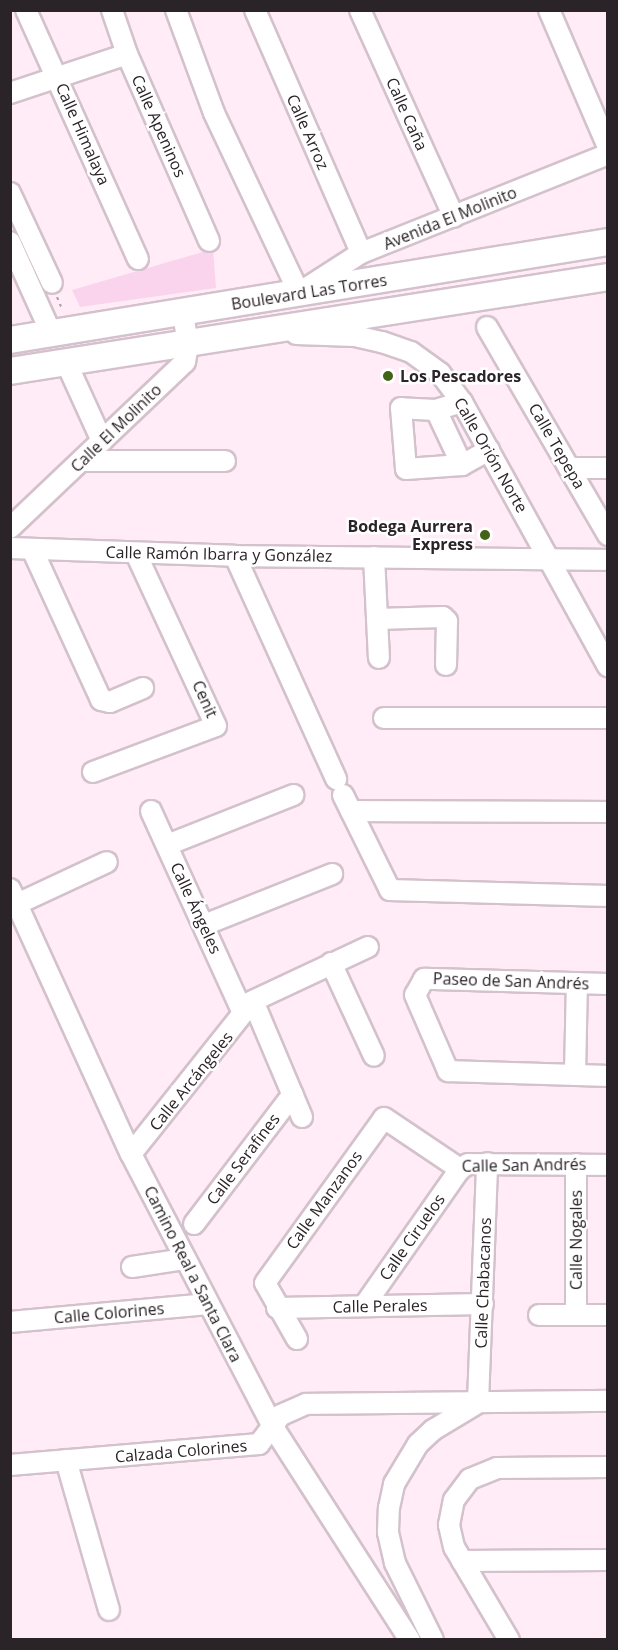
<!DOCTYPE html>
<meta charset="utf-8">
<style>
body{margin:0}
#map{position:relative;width:618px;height:1650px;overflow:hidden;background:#ffecf7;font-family:"Open Sans",sans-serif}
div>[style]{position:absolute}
.green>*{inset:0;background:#fad4ec}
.path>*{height:2px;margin-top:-1px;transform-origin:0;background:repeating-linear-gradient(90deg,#ae9fa8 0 3px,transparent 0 7.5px)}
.roads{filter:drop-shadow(2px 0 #d3c1cc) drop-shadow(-2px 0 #d3c1cc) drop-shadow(0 2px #d3c1cc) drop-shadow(0 -2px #d3c1cc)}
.minor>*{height:20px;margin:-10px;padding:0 10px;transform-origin:10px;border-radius:10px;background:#fff}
.major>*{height:26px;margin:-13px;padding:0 13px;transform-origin:13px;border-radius:13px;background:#fff}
.dots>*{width:16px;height:16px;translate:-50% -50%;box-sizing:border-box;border:3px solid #fff;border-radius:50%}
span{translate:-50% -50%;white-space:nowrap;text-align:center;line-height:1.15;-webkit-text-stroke:5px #fff;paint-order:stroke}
.street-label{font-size:16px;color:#2a2327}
.poi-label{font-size:16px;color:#2a2327;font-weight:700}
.left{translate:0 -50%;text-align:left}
.right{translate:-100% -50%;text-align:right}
.frame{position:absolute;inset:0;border:12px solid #2a2327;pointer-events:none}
</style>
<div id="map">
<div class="green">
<i style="clip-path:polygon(213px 249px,216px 288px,80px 307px,72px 290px)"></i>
</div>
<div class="path">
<i style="left:57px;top:297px;width:15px;rotate:67deg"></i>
</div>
<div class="roads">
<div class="minor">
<i style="left:26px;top:10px;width:273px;rotate:65.8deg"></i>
<i style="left:112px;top:10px;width:46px;rotate:71.2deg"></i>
<i style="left:127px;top:54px;width:204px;rotate:66.3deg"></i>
<i style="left:176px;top:10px;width:110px;rotate:69.7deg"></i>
<i style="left:214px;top:113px;width:199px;rotate:64.7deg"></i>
<i style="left:299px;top:293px;width:74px;rotate:-32.8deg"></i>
<i style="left:361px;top:253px;width:266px;rotate:-21.8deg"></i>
<i style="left:255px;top:10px;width:265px;rotate:66.4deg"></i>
<i style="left:360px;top:10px;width:227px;rotate:65.6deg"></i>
<i style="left:549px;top:10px;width:149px;rotate:66.7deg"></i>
<i style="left:10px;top:93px;width:123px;rotate:-18.4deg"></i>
<i style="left:10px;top:193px;width:99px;rotate:65deg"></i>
<i style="left:10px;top:242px;width:100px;rotate:65.7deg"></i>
<i style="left:487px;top:327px;width:241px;rotate:59.8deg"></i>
<i style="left:296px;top:334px;width:59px;rotate:1.9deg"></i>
<i style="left:355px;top:336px;width:28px;rotate:13deg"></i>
<i style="left:382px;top:342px;width:31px;rotate:19deg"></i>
<i style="left:411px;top:352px;width:36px;rotate:36deg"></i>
<i style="left:440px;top:373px;width:36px;rotate:53deg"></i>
<i style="left:462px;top:402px;width:302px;rotate:61.1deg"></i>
<i style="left:66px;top:362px;width:87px;rotate:65.5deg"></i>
<i style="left:462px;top:402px;width:27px;rotate:163deg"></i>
<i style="left:436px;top:410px;width:35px;rotate:-177deg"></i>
<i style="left:401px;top:408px;width:61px;rotate:85.3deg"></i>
<i style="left:406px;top:469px;width:56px;rotate:-4.1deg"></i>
<i style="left:462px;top:465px;width:31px;rotate:-29deg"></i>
<i style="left:436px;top:410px;width:61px;rotate:64.7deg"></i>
<i style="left:82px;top:461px;width:143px"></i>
<i style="left:569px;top:468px;width:39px"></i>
<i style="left:10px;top:528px;width:241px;rotate:-43.5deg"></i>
<i style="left:185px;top:362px;width:17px;rotate:-80deg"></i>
<i style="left:188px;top:345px;width:32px;rotate:-99deg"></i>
<i style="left:10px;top:548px;width:225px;rotate:2deg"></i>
<i style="left:235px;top:556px;width:373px;rotate:0.6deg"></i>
<i style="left:32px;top:549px;width:166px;rotate:65.4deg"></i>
<i style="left:101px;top:700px;width:9px;rotate:13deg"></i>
<i style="left:110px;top:702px;width:36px;rotate:-23deg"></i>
<i style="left:235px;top:556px;width:245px;rotate:65.6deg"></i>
<i style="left:374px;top:557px;width:101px;rotate:87.2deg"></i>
<i style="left:377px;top:619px;width:66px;rotate:-1.7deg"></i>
<i style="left:443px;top:617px;width:6px;rotate:45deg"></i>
<i style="left:447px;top:621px;width:44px;rotate:91.3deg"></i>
<i style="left:384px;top:718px;width:224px"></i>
<i style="left:93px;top:772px;width:131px;rotate:-20.5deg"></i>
<i style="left:216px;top:726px;width:190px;rotate:-114.9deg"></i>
<i style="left:343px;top:795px;width:106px;rotate:63.7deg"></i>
<i style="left:390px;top:890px;width:218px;rotate:1.6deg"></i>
<i style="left:351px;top:811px;width:257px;rotate:0.2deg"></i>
<i style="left:167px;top:845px;width:136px;rotate:-21.6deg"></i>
<i style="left:10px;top:889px;width:291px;rotate:65.5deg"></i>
<i style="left:131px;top:1154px;width:308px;rotate:62.5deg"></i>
<i style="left:273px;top:1427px;width:253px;rotate:57.3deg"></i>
<i style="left:17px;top:904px;width:99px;rotate:-25deg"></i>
<i style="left:204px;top:925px;width:138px;rotate:-21.7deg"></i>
<i style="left:331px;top:963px;width:102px;rotate:65.2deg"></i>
<i style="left:608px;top:984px;width:184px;rotate:-178.4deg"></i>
<i style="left:424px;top:979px;width:18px;rotate:119deg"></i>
<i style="left:415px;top:995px;width:83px;rotate:66.5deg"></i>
<i style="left:448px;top:1071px;width:160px;rotate:1.8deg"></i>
<i style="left:253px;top:1001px;width:126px;rotate:67.1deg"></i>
<i style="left:242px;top:1006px;width:139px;rotate:-25.1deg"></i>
<i style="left:575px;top:1075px;width:92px;rotate:-88.8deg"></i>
<i style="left:131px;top:1154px;width:180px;rotate:-51.5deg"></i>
<i style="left:243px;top:1013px;width:222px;rotate:-114.5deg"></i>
<i style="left:194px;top:1224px;width:163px;rotate:-52.7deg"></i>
<i style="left:132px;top:1267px;width:54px;rotate:-8.6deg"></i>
<i style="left:364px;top:1306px;width:167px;rotate:-55deg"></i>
<i style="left:460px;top:1169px;width:9px;rotate:-32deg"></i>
<i style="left:468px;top:1164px;width:140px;rotate:0.4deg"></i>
<i style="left:277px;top:1308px;width:206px;rotate:-1.1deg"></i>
<i style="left:539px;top:1315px;width:69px"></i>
<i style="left:576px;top:1315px;width:151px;rotate:-90deg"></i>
<i style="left:10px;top:1322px;width:199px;rotate:-5.2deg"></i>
<i style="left:297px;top:1339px;width:64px;rotate:-119.7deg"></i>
<i style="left:265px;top:1283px;width:203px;rotate:-54.2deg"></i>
<i style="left:384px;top:1118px;width:92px;rotate:33.9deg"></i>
<i style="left:478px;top:1402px;width:239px;rotate:-87.8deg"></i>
<i style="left:66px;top:1460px;width:156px;rotate:74deg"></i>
<i style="left:10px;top:1465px;width:250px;rotate:-4.8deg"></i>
<i style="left:259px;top:1444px;width:36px;rotate:-53deg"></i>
<i style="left:281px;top:1415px;width:27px;rotate:-24deg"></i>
<i style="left:306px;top:1404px;width:302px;rotate:-0.6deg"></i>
<i style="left:462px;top:1561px;width:146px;rotate:-0.4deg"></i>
<i style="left:433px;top:1640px;width:86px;rotate:-116.3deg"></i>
<i style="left:395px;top:1563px;width:32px;rotate:-103deg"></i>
<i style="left:388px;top:1532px;width:24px;rotate:-88deg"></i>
<i style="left:389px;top:1508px;width:25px;rotate:-78deg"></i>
<i style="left:394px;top:1484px;width:47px;rotate:-59deg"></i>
<i style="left:418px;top:1444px;width:21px;rotate:-43deg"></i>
<i style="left:433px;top:1430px;width:50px;rotate:-31.2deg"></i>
<i style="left:509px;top:1640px;width:108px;rotate:-120.6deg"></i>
<i style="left:454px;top:1547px;width:23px;rotate:-103deg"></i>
<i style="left:449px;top:1525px;width:25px;rotate:-79deg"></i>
<i style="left:454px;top:1500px;width:26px;rotate:-53deg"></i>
<i style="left:470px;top:1479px;width:29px;rotate:-22deg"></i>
<i style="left:497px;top:1468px;width:111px;rotate:-0.5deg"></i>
</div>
<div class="major">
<i style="left:10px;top:340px;width:606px;rotate:-9.31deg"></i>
<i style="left:10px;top:371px;width:605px;rotate:-8.93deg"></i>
</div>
</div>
<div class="dots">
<i style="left:388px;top:376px;background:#426217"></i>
<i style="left:485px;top:535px;background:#426217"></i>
</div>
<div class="street-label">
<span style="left:407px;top:114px;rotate:66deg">Calle Caña</span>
<span style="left:159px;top:126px;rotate:66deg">Calle Apeninos</span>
<span style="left:308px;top:132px;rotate:66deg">Calle Arroz</span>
<span style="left:83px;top:134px;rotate:66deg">Calle Himalaya</span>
<span style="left:450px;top:218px;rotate:-22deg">Avenida El Molinito</span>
<span style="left:309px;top:292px;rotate:-9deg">Boulevard Las Torres</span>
<span style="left:116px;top:428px;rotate:-44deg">Calle El Molinito</span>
<span style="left:557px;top:446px;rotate:60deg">Calle Tepepa</span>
<span style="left:491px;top:455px;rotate:60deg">Calle Orión Norte</span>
<span style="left:219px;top:554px;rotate:1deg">Calle Ramón Ibarra y González</span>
<span style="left:205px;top:699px;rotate:66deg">Cenit</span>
<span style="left:196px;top:908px;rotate:65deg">Calle Ángeles</span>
<span style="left:511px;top:981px;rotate:2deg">Paseo de San Andrés</span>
<span style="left:191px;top:1081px;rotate:-51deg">Calle Arcángeles</span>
<span style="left:243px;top:1159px;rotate:-53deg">Calle Serafines</span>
<span style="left:524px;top:1165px;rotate:-1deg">Calle San Andrés</span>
<span style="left:324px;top:1200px;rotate:-54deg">Calle Manzanos</span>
<span style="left:412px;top:1237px;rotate:-55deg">Calle Ciruelos</span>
<span style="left:576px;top:1240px;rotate:-90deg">Calle Nogales</span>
<span style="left:193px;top:1274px;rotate:63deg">Camino Real a Santa Clara</span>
<span style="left:483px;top:1283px;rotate:-88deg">Calle Chabacanos</span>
<span style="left:380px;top:1306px;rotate:-1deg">Calle Perales</span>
<span style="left:109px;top:1313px;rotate:-5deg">Calle Colorines</span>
<span style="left:181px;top:1451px;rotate:-5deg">Calzada Colorines</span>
</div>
<div class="poi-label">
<span class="left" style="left:400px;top:376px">Los Pescadores</span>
<span class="right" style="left:473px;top:535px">Bodega Aurrera<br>Express</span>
</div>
<div class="frame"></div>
</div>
